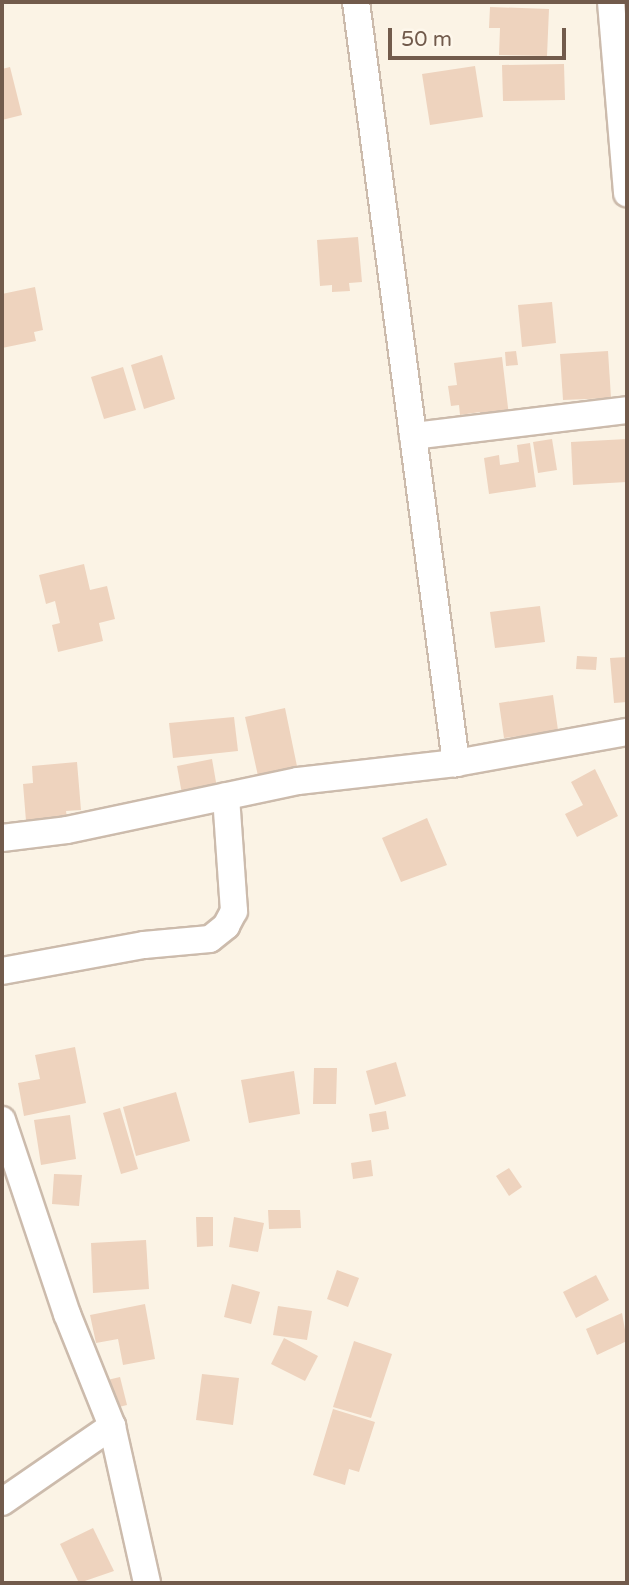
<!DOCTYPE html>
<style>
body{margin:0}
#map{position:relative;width:629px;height:1585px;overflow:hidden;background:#fbf3e5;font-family:"Varela Round",sans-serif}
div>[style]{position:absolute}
.building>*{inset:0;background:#eed3be}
.roads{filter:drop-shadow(2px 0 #ccbbac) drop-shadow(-2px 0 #ccbbac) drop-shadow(0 2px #ccbbac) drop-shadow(0 -2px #ccbbac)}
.minor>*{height:26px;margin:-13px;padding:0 13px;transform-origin:13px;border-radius:13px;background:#fff}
span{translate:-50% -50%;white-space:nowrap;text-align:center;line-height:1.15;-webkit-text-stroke:5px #fef7eb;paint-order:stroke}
.frame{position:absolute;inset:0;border:4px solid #725b4c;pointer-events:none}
.scale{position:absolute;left:388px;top:28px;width:178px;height:32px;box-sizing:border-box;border:4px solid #725b4c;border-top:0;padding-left:9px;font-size:21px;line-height:24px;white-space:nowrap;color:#725b4c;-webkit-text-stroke:5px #fef7eb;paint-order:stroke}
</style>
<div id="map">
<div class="building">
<i style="clip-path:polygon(490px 7px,549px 9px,547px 56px,499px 55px,500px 28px,489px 28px)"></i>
<i style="clip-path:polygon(564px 64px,565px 100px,503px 101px,502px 65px)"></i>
<i style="clip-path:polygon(475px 66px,483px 117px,430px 125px,422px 74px)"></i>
<i style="clip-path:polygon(10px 67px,22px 115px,2px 120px,2px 69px)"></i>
<i style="clip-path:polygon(358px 237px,362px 282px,349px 283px,350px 291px,332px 292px,332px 285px,320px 286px,317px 240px)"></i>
<i style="clip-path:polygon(35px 287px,43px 330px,34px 332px,36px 341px,2px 348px,2px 294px)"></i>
<i style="clip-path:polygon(552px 302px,556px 343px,522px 347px,518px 305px)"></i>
<i style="clip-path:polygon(516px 351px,518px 365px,506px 366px,505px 352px)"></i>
<i style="clip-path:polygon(608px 351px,611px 398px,563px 400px,560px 354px)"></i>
<i style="clip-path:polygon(162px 355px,175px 399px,144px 409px,131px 365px)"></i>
<i style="clip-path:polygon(502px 357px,509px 416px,481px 420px,480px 412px,460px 415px,459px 405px,451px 406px,448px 386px,457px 385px,454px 363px)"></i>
<i style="clip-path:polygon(123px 367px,136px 410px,104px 419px,91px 377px)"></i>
<i style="clip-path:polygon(552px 439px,557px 470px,538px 473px,533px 442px)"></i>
<i style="clip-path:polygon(627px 439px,627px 482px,573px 485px,571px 442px)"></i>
<i style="clip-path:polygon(530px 443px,536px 487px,489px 494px,484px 458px,499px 455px,500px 465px,519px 462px,517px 445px)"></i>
<i style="clip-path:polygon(84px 564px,90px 590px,107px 586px,115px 619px,99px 623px,103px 641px,58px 652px,52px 625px,60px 623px,55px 601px,46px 604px,39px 575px)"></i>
<i style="clip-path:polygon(540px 606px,545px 642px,495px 648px,490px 612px)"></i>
<i style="clip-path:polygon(577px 656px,597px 657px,596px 670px,576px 669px)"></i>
<i style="clip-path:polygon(627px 657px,627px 702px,614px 703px,610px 658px)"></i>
<i style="clip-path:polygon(553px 695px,559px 737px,521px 742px,520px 736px,504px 738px,499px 703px)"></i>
<i style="clip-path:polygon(285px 708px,299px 776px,260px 785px,245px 717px)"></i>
<i style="clip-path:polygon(234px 717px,238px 751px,173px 758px,169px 723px)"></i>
<i style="clip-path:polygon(212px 759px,217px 788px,182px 794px,177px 766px)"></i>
<i style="clip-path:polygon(77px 762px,81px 810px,66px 811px,67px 818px,26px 821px,23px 784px,33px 783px,32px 766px)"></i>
<i style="clip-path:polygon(595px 769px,618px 816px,577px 837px,565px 814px,583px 805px,571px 782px)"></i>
<i style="clip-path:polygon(427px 818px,447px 865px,401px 882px,382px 838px)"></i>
<i style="clip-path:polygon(75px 1047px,86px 1103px,24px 1116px,18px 1083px,40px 1079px,35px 1055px)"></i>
<i style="clip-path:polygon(396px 1062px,406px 1096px,375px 1105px,366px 1071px)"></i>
<i style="clip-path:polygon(314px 1068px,337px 1068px,336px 1104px,313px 1104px)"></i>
<i style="clip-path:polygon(294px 1071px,300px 1114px,249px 1123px,241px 1080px)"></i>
<i style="clip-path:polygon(176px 1092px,190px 1141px,136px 1156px,123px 1107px)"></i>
<i style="clip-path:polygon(120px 1108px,138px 1169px,121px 1174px,103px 1113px)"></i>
<i style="clip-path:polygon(386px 1111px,389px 1129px,372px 1132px,369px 1114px)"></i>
<i style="clip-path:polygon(70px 1115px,76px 1159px,41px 1165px,34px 1120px)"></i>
<i style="clip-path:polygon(371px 1160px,373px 1176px,353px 1179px,351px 1163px)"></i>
<i style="clip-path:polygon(509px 1168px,522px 1187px,509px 1196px,496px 1176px)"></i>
<i style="clip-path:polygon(54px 1174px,82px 1175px,79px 1206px,52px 1204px)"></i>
<i style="clip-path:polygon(268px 1210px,300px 1210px,301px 1228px,269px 1229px)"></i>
<i style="clip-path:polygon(196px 1217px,213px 1217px,213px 1246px,197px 1247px)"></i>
<i style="clip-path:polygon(234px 1217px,264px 1223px,258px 1252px,229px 1247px)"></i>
<i style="clip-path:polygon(146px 1240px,149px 1289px,93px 1293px,91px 1243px)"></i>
<i style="clip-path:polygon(337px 1270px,359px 1278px,348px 1307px,327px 1299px)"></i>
<i style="clip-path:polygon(596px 1275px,609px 1300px,576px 1318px,563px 1292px)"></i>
<i style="clip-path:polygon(232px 1284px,260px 1292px,251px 1324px,224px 1317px)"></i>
<i style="clip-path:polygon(145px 1304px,155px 1359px,123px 1365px,118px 1339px,96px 1343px,90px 1315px)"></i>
<i style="clip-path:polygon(278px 1306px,312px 1311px,307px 1340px,273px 1335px)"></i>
<i style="clip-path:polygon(622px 1313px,627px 1341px,597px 1355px,586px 1329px)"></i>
<i style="clip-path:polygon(284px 1338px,318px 1356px,305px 1381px,271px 1364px)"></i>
<i style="clip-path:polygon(354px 1341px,392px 1354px,371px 1418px,333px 1407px)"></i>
<i style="clip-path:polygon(202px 1374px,239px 1378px,233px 1425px,196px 1420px)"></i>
<i style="clip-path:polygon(120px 1377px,127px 1405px,111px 1409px,103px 1381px)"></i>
<i style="clip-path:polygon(333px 1409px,375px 1422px,359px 1472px,349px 1469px,345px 1485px,313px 1475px)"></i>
<i style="clip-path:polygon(93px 1528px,114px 1571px,79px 1583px,60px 1544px)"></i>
</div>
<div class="roads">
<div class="minor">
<i style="left:356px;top:2px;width:768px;rotate:82.51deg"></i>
<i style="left:611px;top:2px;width:192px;rotate:85.2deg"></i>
<i style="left:413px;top:436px;width:216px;rotate:-6.9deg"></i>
<i style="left:2px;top:838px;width:65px;rotate:-7deg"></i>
<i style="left:67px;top:830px;width:236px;rotate:-12deg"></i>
<i style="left:298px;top:781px;width:159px;rotate:-6.5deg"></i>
<i style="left:456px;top:763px;width:174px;rotate:-10.3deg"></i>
<i style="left:2px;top:971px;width:144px;rotate:-10.4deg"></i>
<i style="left:144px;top:945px;width:66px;rotate:-5.2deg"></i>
<i style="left:210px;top:939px;width:21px;rotate:-39deg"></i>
<i style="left:226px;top:926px;width:17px;rotate:-62deg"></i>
<i style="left:234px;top:911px;width:115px;rotate:-94deg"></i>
<i style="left:2px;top:1120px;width:205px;rotate:71.5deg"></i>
<i style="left:67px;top:1314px;width:121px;rotate:68.1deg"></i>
<i style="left:112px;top:1426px;width:161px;rotate:77.4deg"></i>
<i style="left:2px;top:1502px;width:134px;rotate:-34.6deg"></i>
</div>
</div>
<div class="frame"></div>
<div class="scale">50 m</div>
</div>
